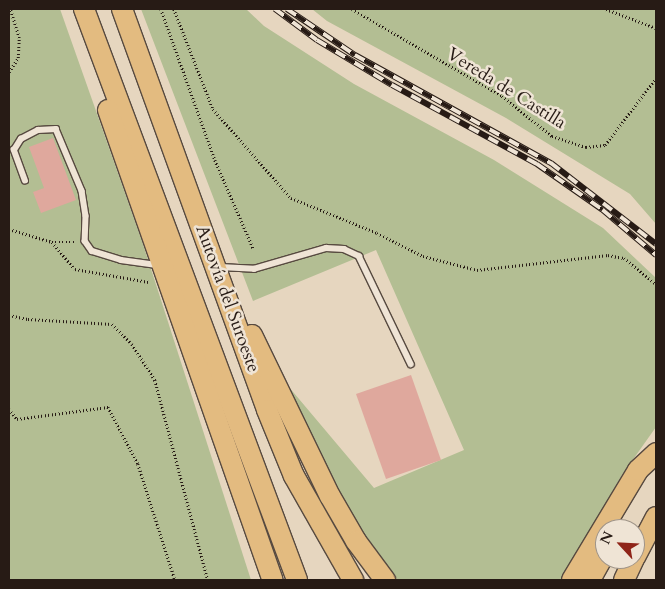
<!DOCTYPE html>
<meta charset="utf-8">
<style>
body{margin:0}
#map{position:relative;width:665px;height:589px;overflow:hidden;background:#e6d6bf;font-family:Cardo,serif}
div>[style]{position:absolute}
.green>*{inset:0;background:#b3be93}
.building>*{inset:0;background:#dfa89d}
.path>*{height:2.5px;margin-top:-1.25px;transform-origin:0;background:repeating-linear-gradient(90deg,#271b15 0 1px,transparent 0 3.5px)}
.roads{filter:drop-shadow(1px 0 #574a40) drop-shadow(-1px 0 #574a40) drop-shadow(0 1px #574a40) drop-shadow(0 -1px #574a40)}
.service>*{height:5.5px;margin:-2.75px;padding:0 2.75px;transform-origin:2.75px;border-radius:2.75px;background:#efe4d5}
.motorway>*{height:20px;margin:-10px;padding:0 10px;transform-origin:10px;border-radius:10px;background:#e3bb80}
.rail>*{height:5.5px;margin-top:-2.75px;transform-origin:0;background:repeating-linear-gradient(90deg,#efe4d5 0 11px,#271b15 0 22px);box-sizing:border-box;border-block:1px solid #271b15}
span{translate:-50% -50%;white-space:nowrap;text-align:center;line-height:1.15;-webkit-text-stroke:5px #efe4d5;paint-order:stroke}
.street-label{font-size:18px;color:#271b15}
.frame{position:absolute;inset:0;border:10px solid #271b15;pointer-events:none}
.north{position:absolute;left:595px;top:519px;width:50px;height:50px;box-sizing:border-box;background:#efe4d5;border:1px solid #9f9488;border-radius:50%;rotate:295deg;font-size:14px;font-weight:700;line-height:20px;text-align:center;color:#271b15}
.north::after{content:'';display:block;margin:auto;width:18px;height:22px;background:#8f2418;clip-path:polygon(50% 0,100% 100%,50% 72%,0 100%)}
</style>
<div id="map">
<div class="green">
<i style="clip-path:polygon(9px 9px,60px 9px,142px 241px,251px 580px,9px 580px)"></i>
<i style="clip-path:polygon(141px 9px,246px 9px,264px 26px,354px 84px,494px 160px,603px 228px,656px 278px,656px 427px,622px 475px,561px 580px,398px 580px,384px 566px,335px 494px,283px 380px,374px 488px,464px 450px,376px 250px,253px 301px)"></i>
<i style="clip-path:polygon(312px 9px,656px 9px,656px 224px,630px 194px,506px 118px,327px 21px)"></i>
</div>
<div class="building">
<i style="clip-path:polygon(53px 138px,76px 200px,41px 213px,33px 192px,44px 188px,29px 147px)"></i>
<i style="clip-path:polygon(411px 375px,441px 460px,386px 479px,356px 394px)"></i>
</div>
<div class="path">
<i style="left:161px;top:9px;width:160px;rotate:70.3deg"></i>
<i style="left:215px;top:160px;width:96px;rotate:66.6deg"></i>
<i style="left:174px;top:9px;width:107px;rotate:68.7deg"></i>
<i style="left:213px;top:109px;width:118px;rotate:48.8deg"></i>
<i style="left:291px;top:198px;width:93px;rotate:22.1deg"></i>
<i style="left:377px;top:233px;width:51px;rotate:26.6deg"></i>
<i style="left:423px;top:256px;width:56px;rotate:14.5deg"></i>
<i style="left:477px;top:270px;width:132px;rotate:-6.5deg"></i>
<i style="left:608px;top:255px;width:16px;rotate:11deg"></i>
<i style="left:624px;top:258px;width:41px;rotate:39.1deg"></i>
<i style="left:352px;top:9px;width:173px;rotate:30.1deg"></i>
<i style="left:502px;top:96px;width:64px;rotate:38.7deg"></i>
<i style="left:552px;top:136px;width:36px;rotate:18deg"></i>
<i style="left:586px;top:147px;width:19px;rotate:-6deg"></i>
<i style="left:605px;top:145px;width:84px;rotate:-52.7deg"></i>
<i style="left:606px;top:9px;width:53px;rotate:20.8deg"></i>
<i style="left:9px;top:72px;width:17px;rotate:-57deg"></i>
<i style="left:18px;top:58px;width:20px;rotate:-87deg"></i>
<i style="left:19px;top:38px;width:30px;rotate:-107deg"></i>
<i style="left:9px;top:229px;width:45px;rotate:16.8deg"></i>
<i style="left:52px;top:242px;width:24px"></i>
<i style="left:52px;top:242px;width:35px;rotate:50deg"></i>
<i style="left:75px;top:269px;width:75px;rotate:10deg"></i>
<i style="left:9px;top:315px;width:19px;rotate:12deg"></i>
<i style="left:28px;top:319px;width:84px;rotate:3.4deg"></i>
<i style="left:112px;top:324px;width:28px;rotate:45deg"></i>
<i style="left:132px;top:344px;width:43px;rotate:57.4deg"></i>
<i style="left:155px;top:380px;width:207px;rotate:75.2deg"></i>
<i style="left:9px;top:409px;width:13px;rotate:51deg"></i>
<i style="left:17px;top:419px;width:92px;rotate:-7.5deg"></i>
<i style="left:108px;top:407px;width:64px;rotate:62.2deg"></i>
<i style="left:138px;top:464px;width:122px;rotate:72.3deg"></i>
</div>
<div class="roads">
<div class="service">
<i style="left:25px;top:181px;width:33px;rotate:-110deg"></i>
<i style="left:14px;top:150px;width:13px;rotate:-58deg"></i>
<i style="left:21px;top:139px;width:19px;rotate:-28deg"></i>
<i style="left:38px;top:130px;width:18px;rotate:-3deg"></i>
<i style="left:56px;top:129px;width:67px;rotate:67.2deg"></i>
<i style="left:82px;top:191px;width:25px;rotate:81deg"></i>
<i style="left:86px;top:216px;width:25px;rotate:92deg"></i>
<i style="left:85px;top:241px;width:12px;rotate:55deg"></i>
<i style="left:92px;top:251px;width:30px;rotate:17deg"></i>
<i style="left:121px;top:260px;width:36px;rotate:8deg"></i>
<i style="left:220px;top:267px;width:34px;rotate:3deg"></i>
<i style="left:254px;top:269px;width:75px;rotate:-16.3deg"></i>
<i style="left:326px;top:248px;width:18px;rotate:3deg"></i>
<i style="left:344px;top:249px;width:17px;rotate:25deg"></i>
<i style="left:359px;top:256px;width:120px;rotate:64.3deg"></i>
</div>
<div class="motorway">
<i style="left:84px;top:9px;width:609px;rotate:69.54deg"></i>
<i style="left:122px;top:9px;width:426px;rotate:70.1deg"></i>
<i style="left:267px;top:410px;width:71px;rotate:67.8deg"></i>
<i style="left:294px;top:476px;width:120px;rotate:60.4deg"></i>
<i style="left:108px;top:110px;width:498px;rotate:70.7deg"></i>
<i style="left:252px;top:335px;width:179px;rotate:64.2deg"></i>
<i style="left:330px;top:496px;width:52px;rotate:60deg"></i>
<i style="left:356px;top:541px;width:49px;rotate:53.4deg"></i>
<i style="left:635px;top:557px;width:45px;rotate:-62.3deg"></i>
<i style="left:572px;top:580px;width:128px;rotate:-59deg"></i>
<i style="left:638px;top:470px;width:25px;rotate:-43deg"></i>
<i style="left:590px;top:580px;width:31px;rotate:-61deg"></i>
<i style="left:624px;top:580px;width:23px;rotate:-65deg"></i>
</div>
</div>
<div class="rail">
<i style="left:275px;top:9px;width:52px;rotate:36.4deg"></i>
<i style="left:317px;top:40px;width:87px;rotate:31deg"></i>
<i style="left:392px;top:85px;width:165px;rotate:28.6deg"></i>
<i style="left:537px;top:164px;width:80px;rotate:34.9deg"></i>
<i style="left:603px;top:210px;width:70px;rotate:40.3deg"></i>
<i style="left:287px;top:9px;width:82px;rotate:34.1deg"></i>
<i style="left:355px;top:55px;width:224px;rotate:28.9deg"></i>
<i style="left:551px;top:163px;width:133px;rotate:37.6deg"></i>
</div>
<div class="street-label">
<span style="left:506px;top:89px;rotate:32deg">Vereda de Castilla</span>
<span style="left:227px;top:299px;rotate:70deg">Autovía del Suroeste</span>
</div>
<div class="frame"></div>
<div class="north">N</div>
</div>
